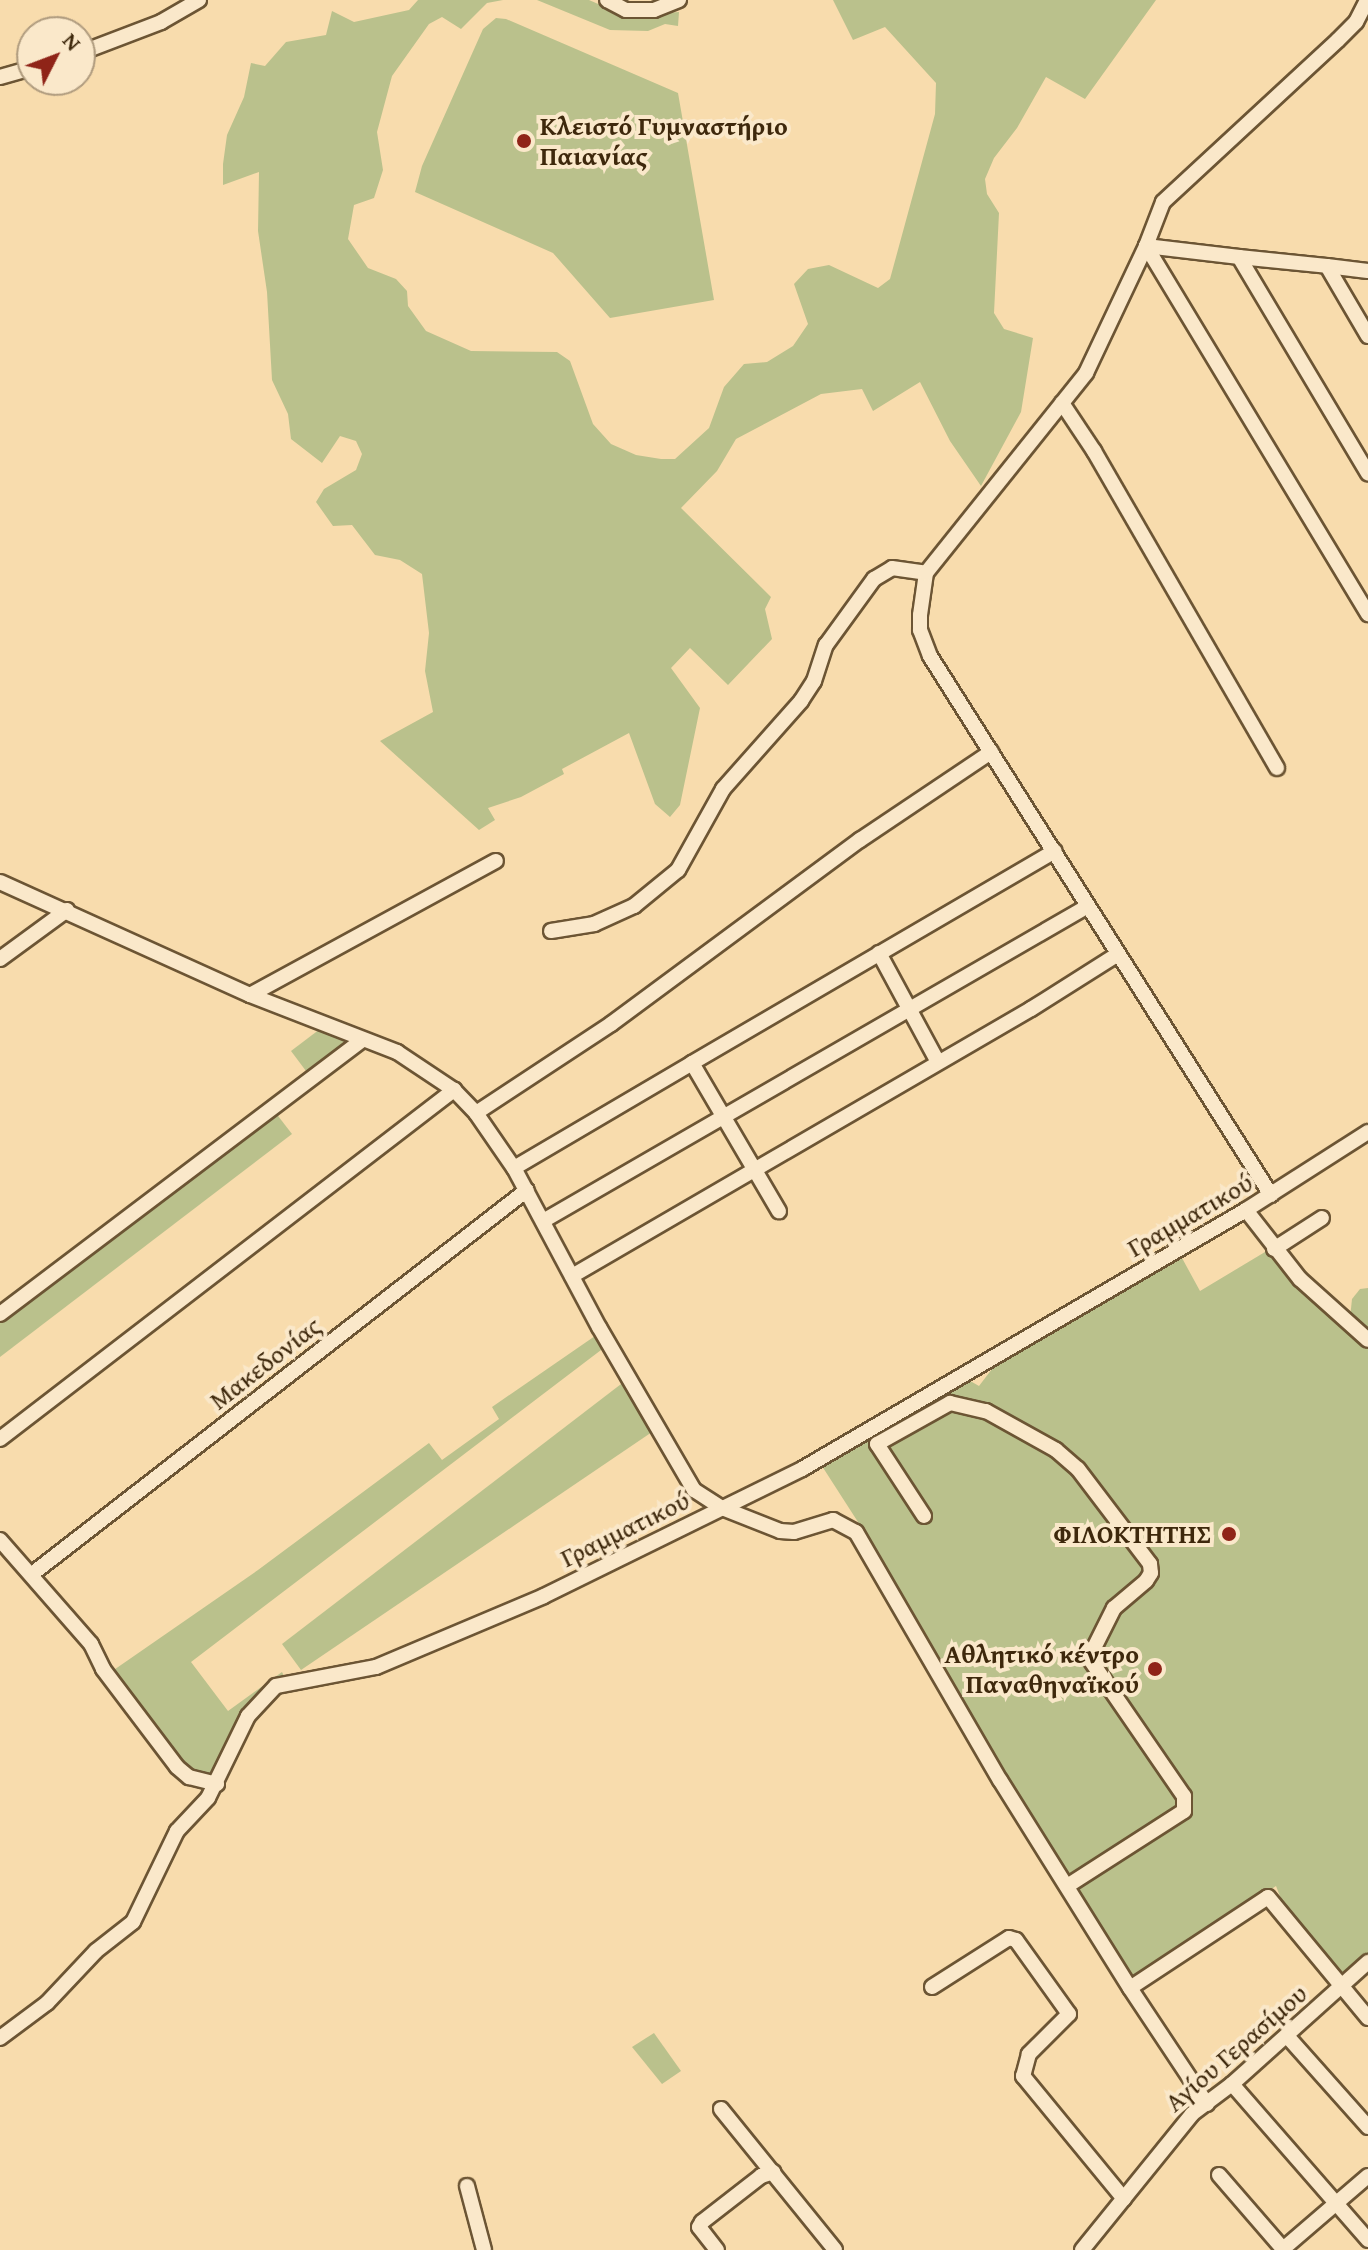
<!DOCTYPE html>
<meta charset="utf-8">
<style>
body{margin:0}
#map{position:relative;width:1368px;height:2250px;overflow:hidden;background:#f8dcad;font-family:"Gentium Book Plus",serif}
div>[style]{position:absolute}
.green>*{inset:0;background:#bac18c}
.roads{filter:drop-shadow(2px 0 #6c5534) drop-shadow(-2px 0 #6c5534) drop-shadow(0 2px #6c5534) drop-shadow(0 -2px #6c5534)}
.minor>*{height:14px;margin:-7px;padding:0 7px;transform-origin:7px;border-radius:7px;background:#fae8ca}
.dots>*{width:22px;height:22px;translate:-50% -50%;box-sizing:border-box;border:4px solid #fae8ca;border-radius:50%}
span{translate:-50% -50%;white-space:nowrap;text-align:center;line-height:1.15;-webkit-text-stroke:8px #fae8ca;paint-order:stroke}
.poi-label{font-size:26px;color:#3e280c;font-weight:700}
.left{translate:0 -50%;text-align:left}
.right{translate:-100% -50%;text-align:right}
.street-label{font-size:26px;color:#3e280c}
.north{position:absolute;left:16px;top:16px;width:80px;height:80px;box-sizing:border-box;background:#fae8ca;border:2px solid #af9b7e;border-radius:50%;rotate:48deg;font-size:22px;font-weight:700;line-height:32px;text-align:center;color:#3e280c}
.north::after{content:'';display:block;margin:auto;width:28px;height:36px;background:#8f2418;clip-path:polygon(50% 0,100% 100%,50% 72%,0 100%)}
</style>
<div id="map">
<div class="green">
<i style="clip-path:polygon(418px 0,503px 0,487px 3px,461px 29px,442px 17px,429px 24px,392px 76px,377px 132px,383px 170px,374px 198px,354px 205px,348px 239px,368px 268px,396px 279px,407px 291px,408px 306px,426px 331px,471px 351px,557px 352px,570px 361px,593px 424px,611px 444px,636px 455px,661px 459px,675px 459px,709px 428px,724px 387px,744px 364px,767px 362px,793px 346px,808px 324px,794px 284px,808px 269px,829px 265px,878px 288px,890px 279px,935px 114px,936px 83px,885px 27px,853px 40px,833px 0,1156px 0,1085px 99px,1046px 77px,1017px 128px,994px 158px,985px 179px,987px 194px,999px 213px,994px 313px,1004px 329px,1033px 338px,1021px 412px,981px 486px,950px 441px,920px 382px,873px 411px,862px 389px,821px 394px,736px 439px,717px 471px,681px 508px,771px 597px,765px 609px,772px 639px,728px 685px,690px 648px,671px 668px,700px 708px,680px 805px,670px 817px,655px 804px,629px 733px,562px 769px,564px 774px,521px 797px,488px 808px,495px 820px,479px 830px,380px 741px,433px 712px,425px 671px,429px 633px,422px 574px,400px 560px,375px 555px,352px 525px,333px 526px,316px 502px,324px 489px,356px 470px,362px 454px,356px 441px,340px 436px,322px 463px,291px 439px,288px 414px,272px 380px,267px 292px,258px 231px,259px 172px,223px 185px,223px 164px,227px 135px,244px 97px,251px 63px,265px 66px,286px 42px,326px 35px,332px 11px,354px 22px,409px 10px)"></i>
<i style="clip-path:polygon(537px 0,589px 0,626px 16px,679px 12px,678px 26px,665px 24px,648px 31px,610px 30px)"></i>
<i style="clip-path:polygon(496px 18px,506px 19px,678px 93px,714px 300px,610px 318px,553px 253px,415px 192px,422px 166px,483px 29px)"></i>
<i style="clip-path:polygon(320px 1029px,350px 1044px,309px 1075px,291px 1051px)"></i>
<i style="clip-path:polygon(275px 1112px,292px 1134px,0 1357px,0 1319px)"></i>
<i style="clip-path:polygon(1270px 1249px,1368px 1345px,1368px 1954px,1344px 1977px,1283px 1904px,1276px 1886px,1142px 1976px,1132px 1977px,981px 1735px,867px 1536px,820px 1463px,965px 1378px,979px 1386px,992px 1369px,1020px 1346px,1163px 1263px,1171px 1265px,1182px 1258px,1200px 1291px)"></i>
<i style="clip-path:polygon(1368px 1288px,1368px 1335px,1350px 1318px,1352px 1299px,1360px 1289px)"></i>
<i style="clip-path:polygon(595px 1336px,605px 1347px,191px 1662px,228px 1711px,282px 1672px,284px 1676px,272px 1684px,214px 1775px,193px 1772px,180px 1765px,108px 1674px,258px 1570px,429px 1443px,442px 1460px,499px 1419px,492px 1407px)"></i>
<i style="clip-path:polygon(625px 1381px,655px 1430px,301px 1670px,282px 1644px)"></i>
<i style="clip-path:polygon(654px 2033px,681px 2071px,662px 2084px,632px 2047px)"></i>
</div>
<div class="roads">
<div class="minor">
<i style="left:607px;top:0;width:21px;rotate:28deg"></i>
<i style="left:626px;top:10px;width:28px"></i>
<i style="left:654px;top:10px;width:27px;rotate:-22deg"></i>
<i style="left:80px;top:53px;width:87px;rotate:-20.9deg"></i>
<i style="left:161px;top:22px;width:44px;rotate:-30.1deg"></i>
<i style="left:0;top:77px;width:33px;rotate:-16deg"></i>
<i style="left:1146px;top:246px;width:430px;rotate:58.9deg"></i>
<i style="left:1146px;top:246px;width:94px;rotate:6.7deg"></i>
<i style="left:1239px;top:257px;width:252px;rotate:59.2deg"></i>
<i style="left:1239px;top:257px;width:88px;rotate:5.8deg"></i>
<i style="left:1327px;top:266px;width:81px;rotate:59.6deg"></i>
<i style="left:1327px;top:266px;width:41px;rotate:7deg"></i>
<i style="left:1062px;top:403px;width:58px;rotate:56.3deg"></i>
<i style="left:1094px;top:451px;width:366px;rotate:60deg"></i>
<i style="left:0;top:882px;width:274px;rotate:24.3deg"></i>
<i style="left:250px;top:995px;width:158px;rotate:21.2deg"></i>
<i style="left:397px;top:1052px;width:69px;rotate:33.7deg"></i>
<i style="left:454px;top:1090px;width:32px;rotate:46deg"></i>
<i style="left:476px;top:1113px;width:67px;rotate:55.4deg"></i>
<i style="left:514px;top:1168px;width:180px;rotate:61.9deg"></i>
<i style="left:599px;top:1327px;width:189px;rotate:59.8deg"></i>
<i style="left:694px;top:1490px;width:33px;rotate:33deg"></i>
<i style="left:722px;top:1508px;width:62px;rotate:21.6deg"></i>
<i style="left:780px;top:1531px;width:14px;rotate:4deg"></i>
<i style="left:794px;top:1532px;width:41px;rotate:-17.1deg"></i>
<i style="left:833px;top:1520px;width:26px;rotate:28deg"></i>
<i style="left:856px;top:1532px;width:287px;rotate:59.9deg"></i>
<i style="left:1000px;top:1780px;width:245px;rotate:58deg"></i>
<i style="left:551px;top:931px;width:44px;rotate:-9.2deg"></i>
<i style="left:594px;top:924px;width:44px;rotate:-24.2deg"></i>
<i style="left:634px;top:906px;width:57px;rotate:-39.3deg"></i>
<i style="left:678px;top:870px;width:93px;rotate:-60.9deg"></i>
<i style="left:723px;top:789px;width:118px;rotate:-48.4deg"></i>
<i style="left:801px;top:701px;width:24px;rotate:-57deg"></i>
<i style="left:814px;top:681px;width:38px;rotate:-72deg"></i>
<i style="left:826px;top:645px;width:82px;rotate:-54deg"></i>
<i style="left:874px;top:579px;width:21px;rotate:-31deg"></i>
<i style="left:892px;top:568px;width:34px;rotate:8deg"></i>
<i style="left:879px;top:953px;width:124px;rotate:61.6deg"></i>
<i style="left:0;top:959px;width:83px;rotate:-36.2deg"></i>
<i style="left:250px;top:995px;width:280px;rotate:-28.6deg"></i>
<i style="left:692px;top:1063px;width:420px;rotate:-30.3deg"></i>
<i style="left:476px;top:1113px;width:162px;rotate:-33.4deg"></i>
<i style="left:611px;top:1024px;width:310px;rotate:-36.5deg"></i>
<i style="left:860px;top:840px;width:158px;rotate:-33.9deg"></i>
<i style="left:514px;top:1168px;width:207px;rotate:-30.5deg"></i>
<i style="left:692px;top:1063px;width:172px;rotate:59.6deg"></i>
<i style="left:1271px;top:1195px;width:638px;rotate:-122.32deg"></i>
<i style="left:930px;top:656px;width:28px;rotate:-111deg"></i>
<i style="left:920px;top:630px;width:15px;rotate:-90deg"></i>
<i style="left:920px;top:615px;width:42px;rotate:-81.9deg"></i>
<i style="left:926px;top:573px;width:256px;rotate:-51.3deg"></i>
<i style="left:1086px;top:373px;width:140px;rotate:-64.7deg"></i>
<i style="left:1146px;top:246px;width:47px;rotate:-68.9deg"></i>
<i style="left:1163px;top:202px;width:238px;rotate:-42.8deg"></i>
<i style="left:1338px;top:40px;width:25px;rotate:-45deg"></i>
<i style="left:1356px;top:22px;width:25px;rotate:-63deg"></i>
<i style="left:1246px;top:1210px;width:88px;rotate:52deg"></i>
<i style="left:1300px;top:1279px;width:91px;rotate:41.9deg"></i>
<i style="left:543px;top:1221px;width:629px;rotate:-30.03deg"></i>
<i style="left:1274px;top:1249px;width:57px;rotate:-32.9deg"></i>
<i style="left:572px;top:1276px;width:531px;rotate:-30.19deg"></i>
<i style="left:1031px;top:1009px;width:103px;rotate:-32.3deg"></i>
<i style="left:0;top:1314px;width:454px;rotate:-37.1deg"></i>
<i style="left:0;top:1439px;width:573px;rotate:-37.55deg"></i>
<i style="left:924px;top:1516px;width:86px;rotate:-123.1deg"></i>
<i style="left:877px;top:1444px;width:84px;rotate:-29.3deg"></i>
<i style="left:950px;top:1403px;width:37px;rotate:13deg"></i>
<i style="left:986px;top:1411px;width:80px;rotate:29.1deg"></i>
<i style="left:1056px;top:1450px;width:29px;rotate:41deg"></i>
<i style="left:1078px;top:1469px;width:119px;rotate:52.8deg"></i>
<i style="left:1150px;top:1564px;width:9px;rotate:84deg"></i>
<i style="left:1151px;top:1573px;width:9px;rotate:122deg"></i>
<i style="left:1146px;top:1581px;width:42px;rotate:139.8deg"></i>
<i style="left:1114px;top:1608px;width:56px;rotate:116.6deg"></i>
<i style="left:1089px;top:1658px;width:168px;rotate:55.5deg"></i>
<i style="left:1184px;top:1796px;width:15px;rotate:90deg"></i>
<i style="left:1184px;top:1811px;width:139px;rotate:147.3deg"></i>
<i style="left:0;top:1540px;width:138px;rotate:48.8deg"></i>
<i style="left:91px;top:1644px;width:28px;rotate:64deg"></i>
<i style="left:103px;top:1669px;width:123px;rotate:52.9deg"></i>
<i style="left:177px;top:1767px;width:16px;rotate:40deg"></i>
<i style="left:189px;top:1777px;width:29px;rotate:14deg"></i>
<i style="left:32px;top:1574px;width:626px;rotate:-37.8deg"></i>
<i style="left:932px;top:1987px;width:91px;rotate:-32.5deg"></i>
<i style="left:1009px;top:1938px;width:7px;rotate:16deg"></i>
<i style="left:1016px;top:1940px;width:91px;rotate:54.4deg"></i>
<i style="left:1069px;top:2014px;width:57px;rotate:135deg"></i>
<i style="left:1029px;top:2054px;width:23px;rotate:105deg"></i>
<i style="left:1023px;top:2076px;width:159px;rotate:50.6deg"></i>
<i style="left:1287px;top:2036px;width:122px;rotate:48.3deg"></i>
<i style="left:0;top:2038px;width:59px;rotate:-36.7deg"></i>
<i style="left:47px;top:2003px;width:71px;rotate:-46.7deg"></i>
<i style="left:96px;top:1951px;width:47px;rotate:-38.1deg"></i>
<i style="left:133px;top:1922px;width:101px;rotate:-64.2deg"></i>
<i style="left:177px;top:1831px;width:45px;rotate:-46.8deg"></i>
<i style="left:208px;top:1798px;width:91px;rotate:-64deg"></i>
<i style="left:248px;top:1716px;width:41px;rotate:-47deg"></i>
<i style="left:276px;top:1686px;width:102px;rotate:-10.8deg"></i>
<i style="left:376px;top:1667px;width:182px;rotate:-22.9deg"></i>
<i style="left:544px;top:1596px;width:288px;rotate:-26.2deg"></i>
<i style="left:802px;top:1469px;width:514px;rotate:-30.26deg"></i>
<i style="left:1246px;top:1210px;width:145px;rotate:-32.6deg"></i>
<i style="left:1232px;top:2084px;width:207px;rotate:48.9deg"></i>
<i style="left:1207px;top:2104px;width:139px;rotate:-123.6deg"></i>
<i style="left:1130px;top:1988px;width:165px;rotate:-33.4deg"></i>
<i style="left:1268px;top:1897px;width:157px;rotate:50.4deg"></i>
<i style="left:721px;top:2109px;width:181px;rotate:51deg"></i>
<i style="left:1219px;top:2175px;width:99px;rotate:49.1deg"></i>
<i style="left:467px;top:2186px;width:66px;rotate:75.1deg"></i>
<i style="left:1283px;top:2249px;width:112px;rotate:-40.7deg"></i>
<i style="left:717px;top:2250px;width:29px;rotate:-128deg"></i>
<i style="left:699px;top:2227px;width:6px;rotate:-59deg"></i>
<i style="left:702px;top:2222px;width:75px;rotate:-37.9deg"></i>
<i style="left:761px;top:2176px;width:13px;rotate:-18deg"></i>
<i style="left:1082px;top:2250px;width:175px;rotate:-51deg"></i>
<i style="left:1192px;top:2114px;width:50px;rotate:-36.9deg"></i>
<i style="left:1232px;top:2084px;width:183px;rotate:-41.9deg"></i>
</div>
</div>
<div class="dots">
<i style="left:524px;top:141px;background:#8f2418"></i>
<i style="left:1229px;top:1534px;background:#8f2418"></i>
<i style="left:1155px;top:1669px;background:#8f2418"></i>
</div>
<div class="poi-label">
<span class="left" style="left:540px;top:141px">Κλειστό Γυμναστήριο<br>Παιανίας</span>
<span class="right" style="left:1211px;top:1534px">ΦΙΛΟΚΤΗΤΗΣ</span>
<span class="right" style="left:1139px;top:1669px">Αθλητικό κέντρο<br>Παναθηναϊκού</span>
</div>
<div class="street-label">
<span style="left:1190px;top:1215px;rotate:-30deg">Γραμματικού</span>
<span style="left:265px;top:1363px;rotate:-38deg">Μακεδονίας</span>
<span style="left:625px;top:1529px;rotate:-26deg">Γραμματικού</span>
<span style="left:1236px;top:2048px;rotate:-41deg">Αγίου Γερασίμου</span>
</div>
<div class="north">N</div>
</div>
